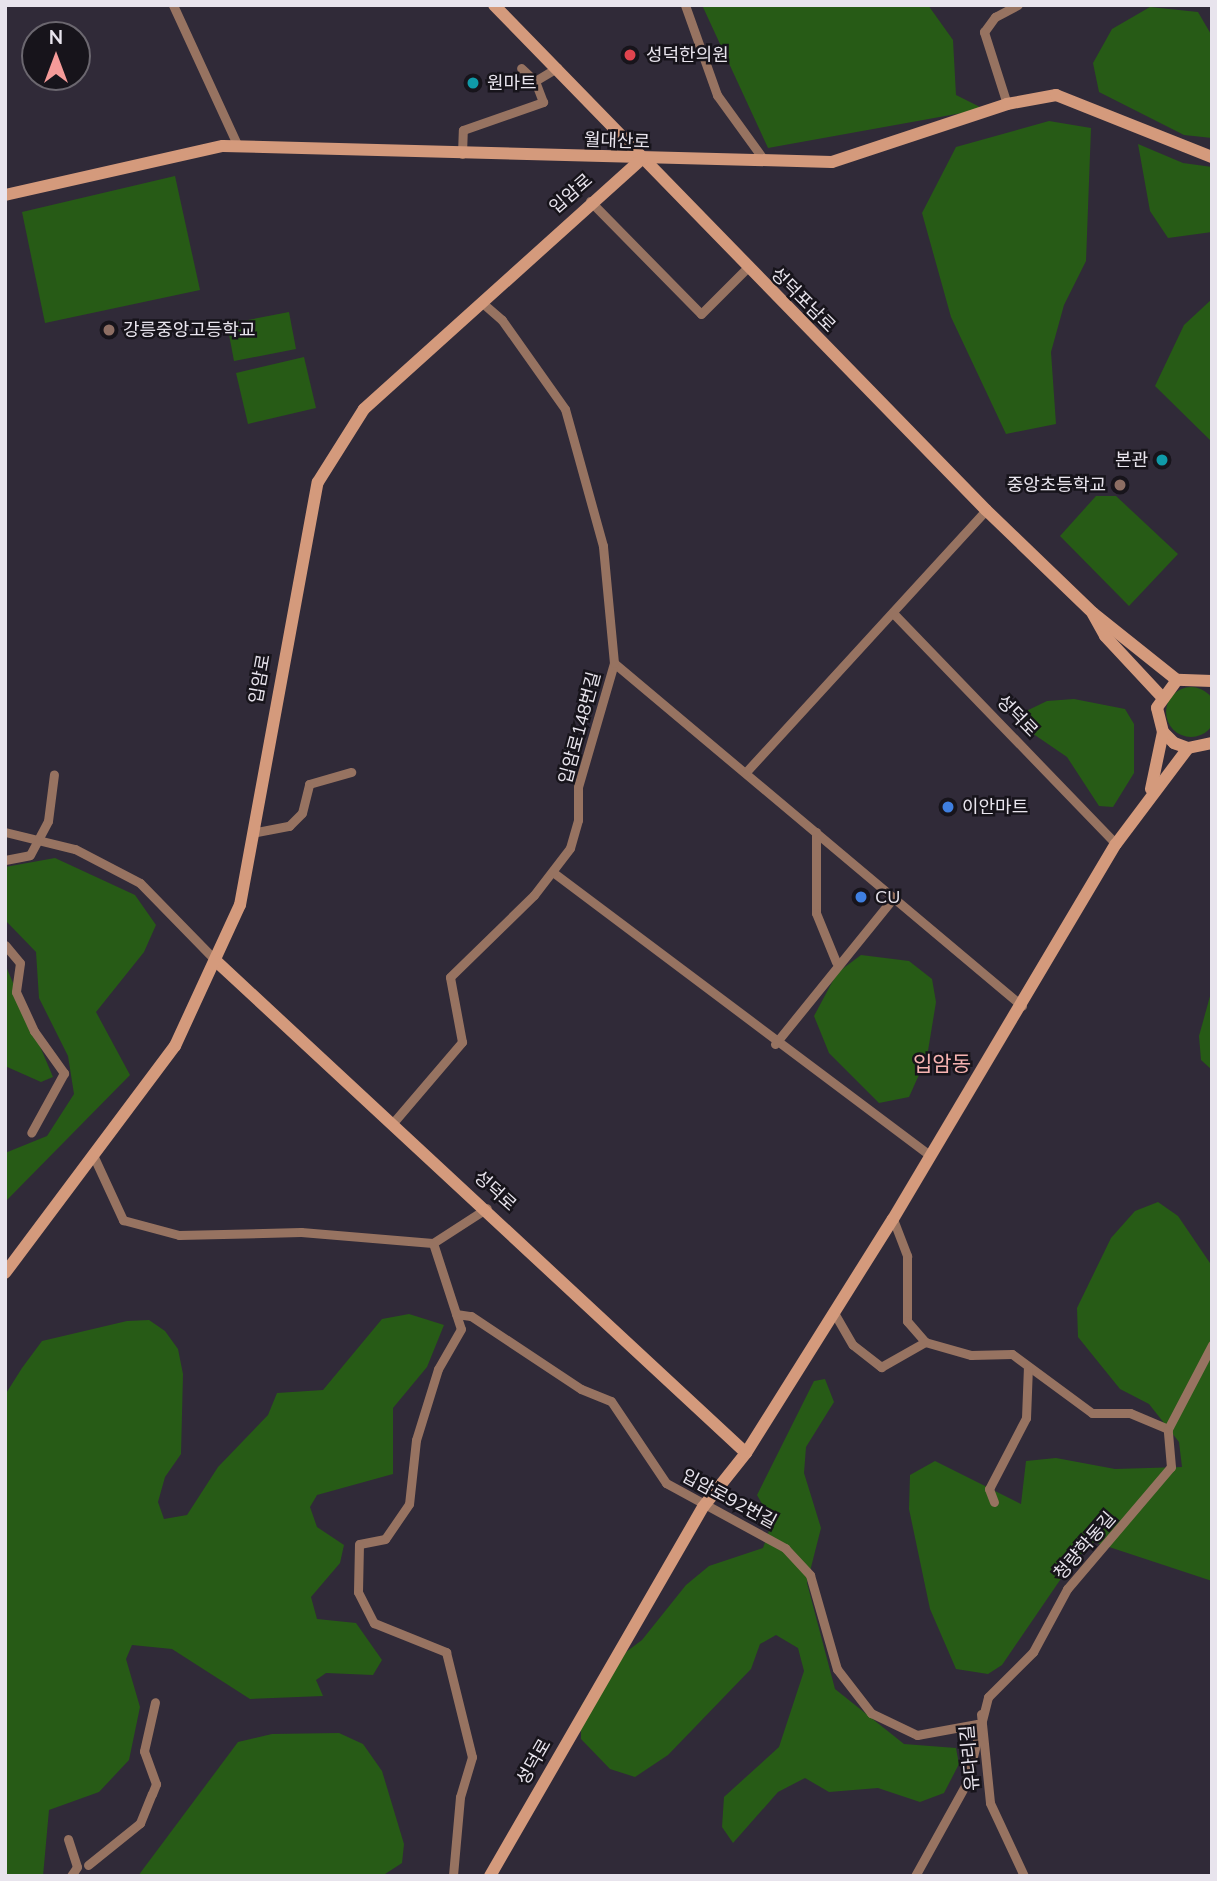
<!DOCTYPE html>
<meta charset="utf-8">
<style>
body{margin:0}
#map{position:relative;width:1217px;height:1881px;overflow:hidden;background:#302a38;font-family:Mulish,"Noto Sans KR",sans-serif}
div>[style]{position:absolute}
.green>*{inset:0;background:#275b16}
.round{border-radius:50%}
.street>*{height:9px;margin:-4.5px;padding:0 4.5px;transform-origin:4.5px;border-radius:4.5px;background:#977361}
.secondary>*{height:12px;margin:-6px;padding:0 6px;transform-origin:6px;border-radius:6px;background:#d49a7c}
.dots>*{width:19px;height:19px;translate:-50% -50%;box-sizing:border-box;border:4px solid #17141b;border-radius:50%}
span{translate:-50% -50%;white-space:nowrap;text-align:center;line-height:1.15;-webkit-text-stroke:5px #17141b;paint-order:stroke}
.poi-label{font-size:18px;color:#e8e4ed}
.left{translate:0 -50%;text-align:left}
.right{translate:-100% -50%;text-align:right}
.street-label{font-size:18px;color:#e8e4ed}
.quarter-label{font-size:21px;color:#f7b3b1}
.frame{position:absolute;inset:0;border:7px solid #e8e4ed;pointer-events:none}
.north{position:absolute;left:21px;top:21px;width:70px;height:70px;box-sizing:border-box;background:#17141b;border:2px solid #6b676f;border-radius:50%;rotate:0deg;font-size:19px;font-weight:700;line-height:28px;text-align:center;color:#e8e4ed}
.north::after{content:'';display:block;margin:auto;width:24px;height:32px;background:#f59b99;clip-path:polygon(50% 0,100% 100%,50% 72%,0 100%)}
</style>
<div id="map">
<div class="green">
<i style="clip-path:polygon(702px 5px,928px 5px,953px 40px,956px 95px,984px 109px,768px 148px)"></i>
<i style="clip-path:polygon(1150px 7px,1198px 12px,1212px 36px,1212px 138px,1184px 135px,1099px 92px,1093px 63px,1112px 29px)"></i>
<i style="clip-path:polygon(1049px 121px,1091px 128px,1086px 261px,1064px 305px,1051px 352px,1056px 424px,1006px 434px,951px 317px,922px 213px,956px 147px)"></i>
<i style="clip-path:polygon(1138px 144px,1183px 163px,1212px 167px,1212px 232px,1168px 238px,1150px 211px)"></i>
<i style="clip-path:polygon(175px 176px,200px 290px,45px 323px,22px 212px)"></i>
<i style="clip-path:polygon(1212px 299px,1212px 442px,1155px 386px,1184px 325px)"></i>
<i style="clip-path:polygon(289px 312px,296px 349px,234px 361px,227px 324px)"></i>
<i style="clip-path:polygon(304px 357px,316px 408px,248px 424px,236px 373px)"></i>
<i style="clip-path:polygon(1096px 496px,1116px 496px,1178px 554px,1129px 606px,1060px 536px)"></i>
<i class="round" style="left:1166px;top:687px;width:50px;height:50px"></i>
<i style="clip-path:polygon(1074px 699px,1125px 709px,1134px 724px,1134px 773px,1113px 807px,1099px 806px,1067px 757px,1029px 731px,1020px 714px,1047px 701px)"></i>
<i style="clip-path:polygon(55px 858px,135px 895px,156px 925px,144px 952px,96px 1012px,130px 1075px,5px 1202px,5px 1153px,47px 1136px,74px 1094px,68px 1056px,39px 998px,36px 952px,5px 920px,5px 867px)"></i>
<i style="clip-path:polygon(861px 955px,909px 961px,932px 979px,936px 1002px,927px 1057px,909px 1097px,879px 1103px,829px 1053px,814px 1016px,837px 973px)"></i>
<i style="clip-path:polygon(5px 964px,53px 1077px,41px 1082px,5px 1066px)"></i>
<i style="clip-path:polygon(1212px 989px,1212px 1070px,1201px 1060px,1199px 1036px)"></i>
<i style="clip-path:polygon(1158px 1202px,1178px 1216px,1212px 1266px,1212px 1581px,1094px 1542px,1071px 1564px,1002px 1665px,988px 1674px,956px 1669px,930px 1609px,909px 1509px,910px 1475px,935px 1461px,1021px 1504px,1026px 1461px,1056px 1458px,1115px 1469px,1182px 1467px,1179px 1442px,1149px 1404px,1120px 1389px,1078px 1337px,1077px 1308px,1111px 1238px,1135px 1211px)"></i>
<i style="clip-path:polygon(409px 1314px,444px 1325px,427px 1367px,393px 1408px,393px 1474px,317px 1495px,310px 1507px,317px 1527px,344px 1545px,340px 1563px,311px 1597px,317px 1619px,356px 1623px,382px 1660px,373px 1675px,326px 1673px,316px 1680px,323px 1696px,250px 1699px,172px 1649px,132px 1645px,126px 1659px,140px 1707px,129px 1760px,99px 1792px,49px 1810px,43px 1876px,5px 1876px,5px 1395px,22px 1368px,42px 1341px,127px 1321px,149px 1320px,165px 1331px,178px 1349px,183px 1374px,181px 1454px,165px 1477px,158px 1502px,164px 1519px,187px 1515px,218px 1467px,268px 1415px,277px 1393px,323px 1390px,382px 1319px)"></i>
<i style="clip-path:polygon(825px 1379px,834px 1402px,806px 1447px,804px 1473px,821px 1528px,807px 1583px,835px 1689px,904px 1744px,956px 1748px,959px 1764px,944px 1793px,920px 1802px,878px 1788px,829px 1792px,805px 1778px,778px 1792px,733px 1843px,722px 1827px,724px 1797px,779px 1747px,804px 1671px,798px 1648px,776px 1635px,760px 1644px,751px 1669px,668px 1755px,635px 1777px,610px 1769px,581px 1739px,581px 1706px,610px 1664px,642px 1640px,686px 1585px,709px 1566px,763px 1548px,772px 1522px,757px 1495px,814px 1381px)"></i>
<i style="clip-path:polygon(339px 1733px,363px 1744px,382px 1771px,404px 1844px,402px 1863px,382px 1876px,138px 1876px,238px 1742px,272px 1734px)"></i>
</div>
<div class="street">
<i style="left:173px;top:5px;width:155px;rotate:65.3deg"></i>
<i style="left:685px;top:5px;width:96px;rotate:70.4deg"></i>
<i style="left:717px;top:95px;width:80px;rotate:54.1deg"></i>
<i style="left:535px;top:81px;width:26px;rotate:-31deg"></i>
<i style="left:1007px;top:104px;width:76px;rotate:-107.7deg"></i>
<i style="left:984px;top:32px;width:19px;rotate:-54deg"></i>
<i style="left:995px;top:17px;width:26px;rotate:-28deg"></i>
<i style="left:462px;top:154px;width:24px;rotate:-88deg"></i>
<i style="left:463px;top:130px;width:85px;rotate:-19.3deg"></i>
<i style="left:543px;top:102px;width:22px;rotate:-111deg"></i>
<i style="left:535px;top:81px;width:19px;rotate:-137deg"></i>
<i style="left:590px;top:201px;width:158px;rotate:45.5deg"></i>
<i style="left:701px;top:314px;width:65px;rotate:-45deg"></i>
<i style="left:893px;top:613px;width:321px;rotate:46deg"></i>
<i style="left:614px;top:663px;width:533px;rotate:40.05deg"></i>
<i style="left:746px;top:772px;width:355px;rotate:-47.5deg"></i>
<i style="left:5px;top:832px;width:72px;rotate:13.7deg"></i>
<i style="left:75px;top:849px;width:73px;rotate:27.6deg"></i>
<i style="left:140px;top:883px;width:109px;rotate:45.7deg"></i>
<i style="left:816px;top:832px;width:81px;rotate:90deg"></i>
<i style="left:816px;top:913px;width:53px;rotate:67.8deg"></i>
<i style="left:252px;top:833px;width:38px;rotate:-11deg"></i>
<i style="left:289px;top:826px;width:18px;rotate:-45deg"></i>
<i style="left:302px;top:813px;width:30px;rotate:-76deg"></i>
<i style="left:309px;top:784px;width:44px;rotate:-15.9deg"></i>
<i style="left:5px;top:860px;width:25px;rotate:-11deg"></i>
<i style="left:30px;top:855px;width:38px;rotate:-62deg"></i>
<i style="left:48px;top:821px;width:47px;rotate:-82.7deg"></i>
<i style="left:554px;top:873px;width:471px;rotate:36.9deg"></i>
<i style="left:5px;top:945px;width:23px;rotate:50deg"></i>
<i style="left:20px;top:963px;width:29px;rotate:98deg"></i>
<i style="left:16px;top:992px;width:43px;rotate:65.2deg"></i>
<i style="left:34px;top:1031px;width:52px;rotate:54.5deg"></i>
<i style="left:64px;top:1073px;width:68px;rotate:118.8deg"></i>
<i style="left:775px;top:1044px;width:189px;rotate:-51deg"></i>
<i style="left:392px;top:1124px;width:108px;rotate:-49.5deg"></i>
<i style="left:462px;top:1042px;width:66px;rotate:-100.5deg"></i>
<i style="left:450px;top:977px;width:117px;rotate:-44.3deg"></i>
<i style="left:534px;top:895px;width:59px;rotate:-52.5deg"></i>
<i style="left:570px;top:848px;width:29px;rotate:-74deg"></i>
<i style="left:578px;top:820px;width:33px;rotate:-90deg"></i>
<i style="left:578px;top:787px;width:129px;rotate:-73.8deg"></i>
<i style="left:614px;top:663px;width:118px;rotate:-95.4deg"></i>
<i style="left:603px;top:546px;width:142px;rotate:-105.5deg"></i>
<i style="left:565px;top:409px;width:109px;rotate:-125.3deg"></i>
<i style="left:502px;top:320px;width:28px;rotate:-139deg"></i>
<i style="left:93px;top:1155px;width:72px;rotate:65.2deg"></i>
<i style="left:123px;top:1220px;width:58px;rotate:15deg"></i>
<i style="left:179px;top:1235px;width:122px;rotate:-1.4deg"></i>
<i style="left:301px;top:1232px;width:132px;rotate:4.8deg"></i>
<i style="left:433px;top:1243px;width:64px;rotate:-32.9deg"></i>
<i style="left:893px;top:1219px;width:40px;rotate:69deg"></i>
<i style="left:907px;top:1256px;width:65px;rotate:90deg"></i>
<i style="left:907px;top:1321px;width:28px;rotate:49deg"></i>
<i style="left:925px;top:1342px;width:48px;rotate:15.8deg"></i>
<i style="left:971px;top:1355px;width:41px;rotate:-1.4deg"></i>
<i style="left:1012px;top:1354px;width:99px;rotate:36.4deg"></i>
<i style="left:1092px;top:1413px;width:38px"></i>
<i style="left:1130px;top:1413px;width:41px;rotate:22.8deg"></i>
<i style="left:433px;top:1243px;width:90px;rotate:72deg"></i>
<i style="left:461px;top:1329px;width:46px;rotate:119.9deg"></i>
<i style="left:438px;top:1369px;width:74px;rotate:107.2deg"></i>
<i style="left:416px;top:1440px;width:64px;rotate:96.2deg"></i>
<i style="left:409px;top:1504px;width:42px;rotate:124.4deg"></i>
<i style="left:385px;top:1539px;width:26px;rotate:169deg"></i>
<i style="left:359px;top:1544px;width:48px;rotate:91.2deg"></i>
<i style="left:358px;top:1592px;width:35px;rotate:63deg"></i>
<i style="left:374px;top:1623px;width:78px;rotate:21.9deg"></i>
<i style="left:446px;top:1652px;width:108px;rotate:76.1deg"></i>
<i style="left:472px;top:1757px;width:42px;rotate:106.7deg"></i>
<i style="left:460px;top:1797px;width:79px;rotate:95.1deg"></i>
<i style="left:833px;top:1311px;width:39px;rotate:60deg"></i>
<i style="left:853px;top:1345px;width:36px;rotate:38deg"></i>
<i style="left:881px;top:1367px;width:51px;rotate:-29.6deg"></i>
<i style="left:456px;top:1314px;width:15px;rotate:8deg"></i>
<i style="left:471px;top:1316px;width:132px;rotate:33.6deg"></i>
<i style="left:581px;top:1389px;width:32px;rotate:22deg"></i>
<i style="left:611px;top:1401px;width:99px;rotate:56.1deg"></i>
<i style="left:666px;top:1483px;width:136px;rotate:28.6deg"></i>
<i style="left:785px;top:1548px;width:37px;rotate:47deg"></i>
<i style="left:810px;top:1575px;width:98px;rotate:74deg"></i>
<i style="left:837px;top:1669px;width:56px;rotate:52.3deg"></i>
<i style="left:871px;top:1713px;width:51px;rotate:25.6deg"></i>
<i style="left:917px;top:1735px;width:61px;rotate:-10.4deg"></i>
<i style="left:994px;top:1502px;width:14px;rotate:-111deg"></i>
<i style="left:989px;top:1489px;width:80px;rotate:-62.5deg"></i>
<i style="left:1026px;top:1418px;width:51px;rotate:-87.8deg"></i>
<i style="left:981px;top:1714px;width:89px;rotate:84.2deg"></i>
<i style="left:990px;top:1803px;width:81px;rotate:65deg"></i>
<i style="left:68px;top:1839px;width:29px;rotate:72deg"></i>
<i style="left:77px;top:1867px;width:11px;rotate:124deg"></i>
<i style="left:88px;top:1865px;width:67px;rotate:-38.9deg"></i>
<i style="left:140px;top:1823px;width:31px;rotate:-68deg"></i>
<i style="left:152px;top:1794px;width:11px;rotate:-68deg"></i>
<i style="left:156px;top:1784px;width:35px;rotate:-110deg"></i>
<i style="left:144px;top:1751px;width:50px;rotate:-77.3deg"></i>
<i style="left:915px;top:1876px;width:105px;rotate:-61deg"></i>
<i style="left:966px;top:1784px;width:90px;rotate:-75.8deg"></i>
<i style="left:988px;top:1697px;width:64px;rotate:-45deg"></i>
<i style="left:1033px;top:1652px;width:72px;rotate:-61.6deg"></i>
<i style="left:1067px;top:1589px;width:160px;rotate:-49.6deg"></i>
<i style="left:1171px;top:1467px;width:38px;rotate:-95deg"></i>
<i style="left:1168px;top:1429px;width:95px;rotate:-62.4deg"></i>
</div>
<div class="secondary">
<i style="left:494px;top:5px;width:705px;rotate:45.75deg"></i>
<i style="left:986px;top:510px;width:149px;rotate:43.9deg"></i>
<i style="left:1093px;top:613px;width:107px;rotate:38.6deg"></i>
<i style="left:5px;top:195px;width:223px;rotate:-12.7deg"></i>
<i style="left:223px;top:146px;width:609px;rotate:1.5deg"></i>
<i style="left:832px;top:162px;width:184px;rotate:-18.3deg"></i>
<i style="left:1007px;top:104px;width:50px;rotate:-10.4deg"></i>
<i style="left:1056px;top:95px;width:168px;rotate:21.7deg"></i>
<i style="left:1093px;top:614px;width:25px;rotate:61deg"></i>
<i style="left:1105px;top:636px;width:82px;rotate:47deg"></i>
<i style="left:1212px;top:681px;width:35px;rotate:-178deg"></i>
<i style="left:1177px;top:680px;width:34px;rotate:126deg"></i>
<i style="left:1157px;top:708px;width:25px;rotate:76deg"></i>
<i style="left:1163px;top:732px;width:16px;rotate:45deg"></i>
<i style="left:1174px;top:743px;width:15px;rotate:20deg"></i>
<i style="left:1188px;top:748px;width:25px;rotate:-12deg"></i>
<i style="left:1151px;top:789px;width:58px;rotate:-78.1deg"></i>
<i style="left:216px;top:961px;width:723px;rotate:42.87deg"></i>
<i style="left:5px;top:1273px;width:284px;rotate:-53.2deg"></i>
<i style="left:175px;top:1046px;width:155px;rotate:-65.3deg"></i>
<i style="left:240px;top:905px;width:430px;rotate:-79.6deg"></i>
<i style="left:318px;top:482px;width:86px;rotate:-57.8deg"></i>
<i style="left:364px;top:409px;width:374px;rotate:-42deg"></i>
<i style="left:490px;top:1876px;width:426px;rotate:-60deg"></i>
<i style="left:703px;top:1507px;width:69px;rotate:-51.5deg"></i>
<i style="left:746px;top:1453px;width:276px;rotate:-57.9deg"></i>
<i style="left:893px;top:1219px;width:436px;rotate:-59.3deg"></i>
<i style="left:1116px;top:844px;width:120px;rotate:-53.1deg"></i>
</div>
<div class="dots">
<i style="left:630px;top:55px;background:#e0444e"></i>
<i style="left:473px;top:83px;background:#0f9aa8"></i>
<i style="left:109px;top:330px;background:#8d6e63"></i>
<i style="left:1162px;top:460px;background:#0f9aa8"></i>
<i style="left:1120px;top:485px;background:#8d6e63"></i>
<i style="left:948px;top:807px;background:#3f7fe0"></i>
<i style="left:861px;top:897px;background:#3f7fe0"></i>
</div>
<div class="poi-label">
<span class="left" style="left:646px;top:55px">성덕한의원</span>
<span class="left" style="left:487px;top:83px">원마트</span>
<span class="left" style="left:123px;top:330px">강릉중앙고등학교</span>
<span class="right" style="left:1148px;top:460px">본관</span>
<span class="right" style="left:1106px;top:485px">중앙초등학교</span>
<span class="left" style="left:962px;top:807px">이안마트</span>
<span class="left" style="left:875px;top:897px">CU</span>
</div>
<div class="street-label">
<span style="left:617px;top:141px;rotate:2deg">월대산로</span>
<span style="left:571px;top:194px;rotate:-41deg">입암로</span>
<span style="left:803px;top:300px;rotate:45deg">성덕포남로</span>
<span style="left:260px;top:679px;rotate:-80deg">입암로</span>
<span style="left:1017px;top:716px;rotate:46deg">성덕로</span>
<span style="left:580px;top:728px;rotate:-75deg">입암로148번길</span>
<span style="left:495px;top:1191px;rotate:42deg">성덕로</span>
<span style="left:729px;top:1499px;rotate:28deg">입암로92번길</span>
<span style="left:1085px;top:1546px;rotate:-49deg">청량학동길</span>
<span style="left:970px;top:1758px;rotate:-95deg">유다리길</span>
<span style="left:534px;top:1762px;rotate:-60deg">성덕로</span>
</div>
<div class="quarter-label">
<span style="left:942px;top:1063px">입암동</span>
</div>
<div class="frame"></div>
<div class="north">N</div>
</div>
